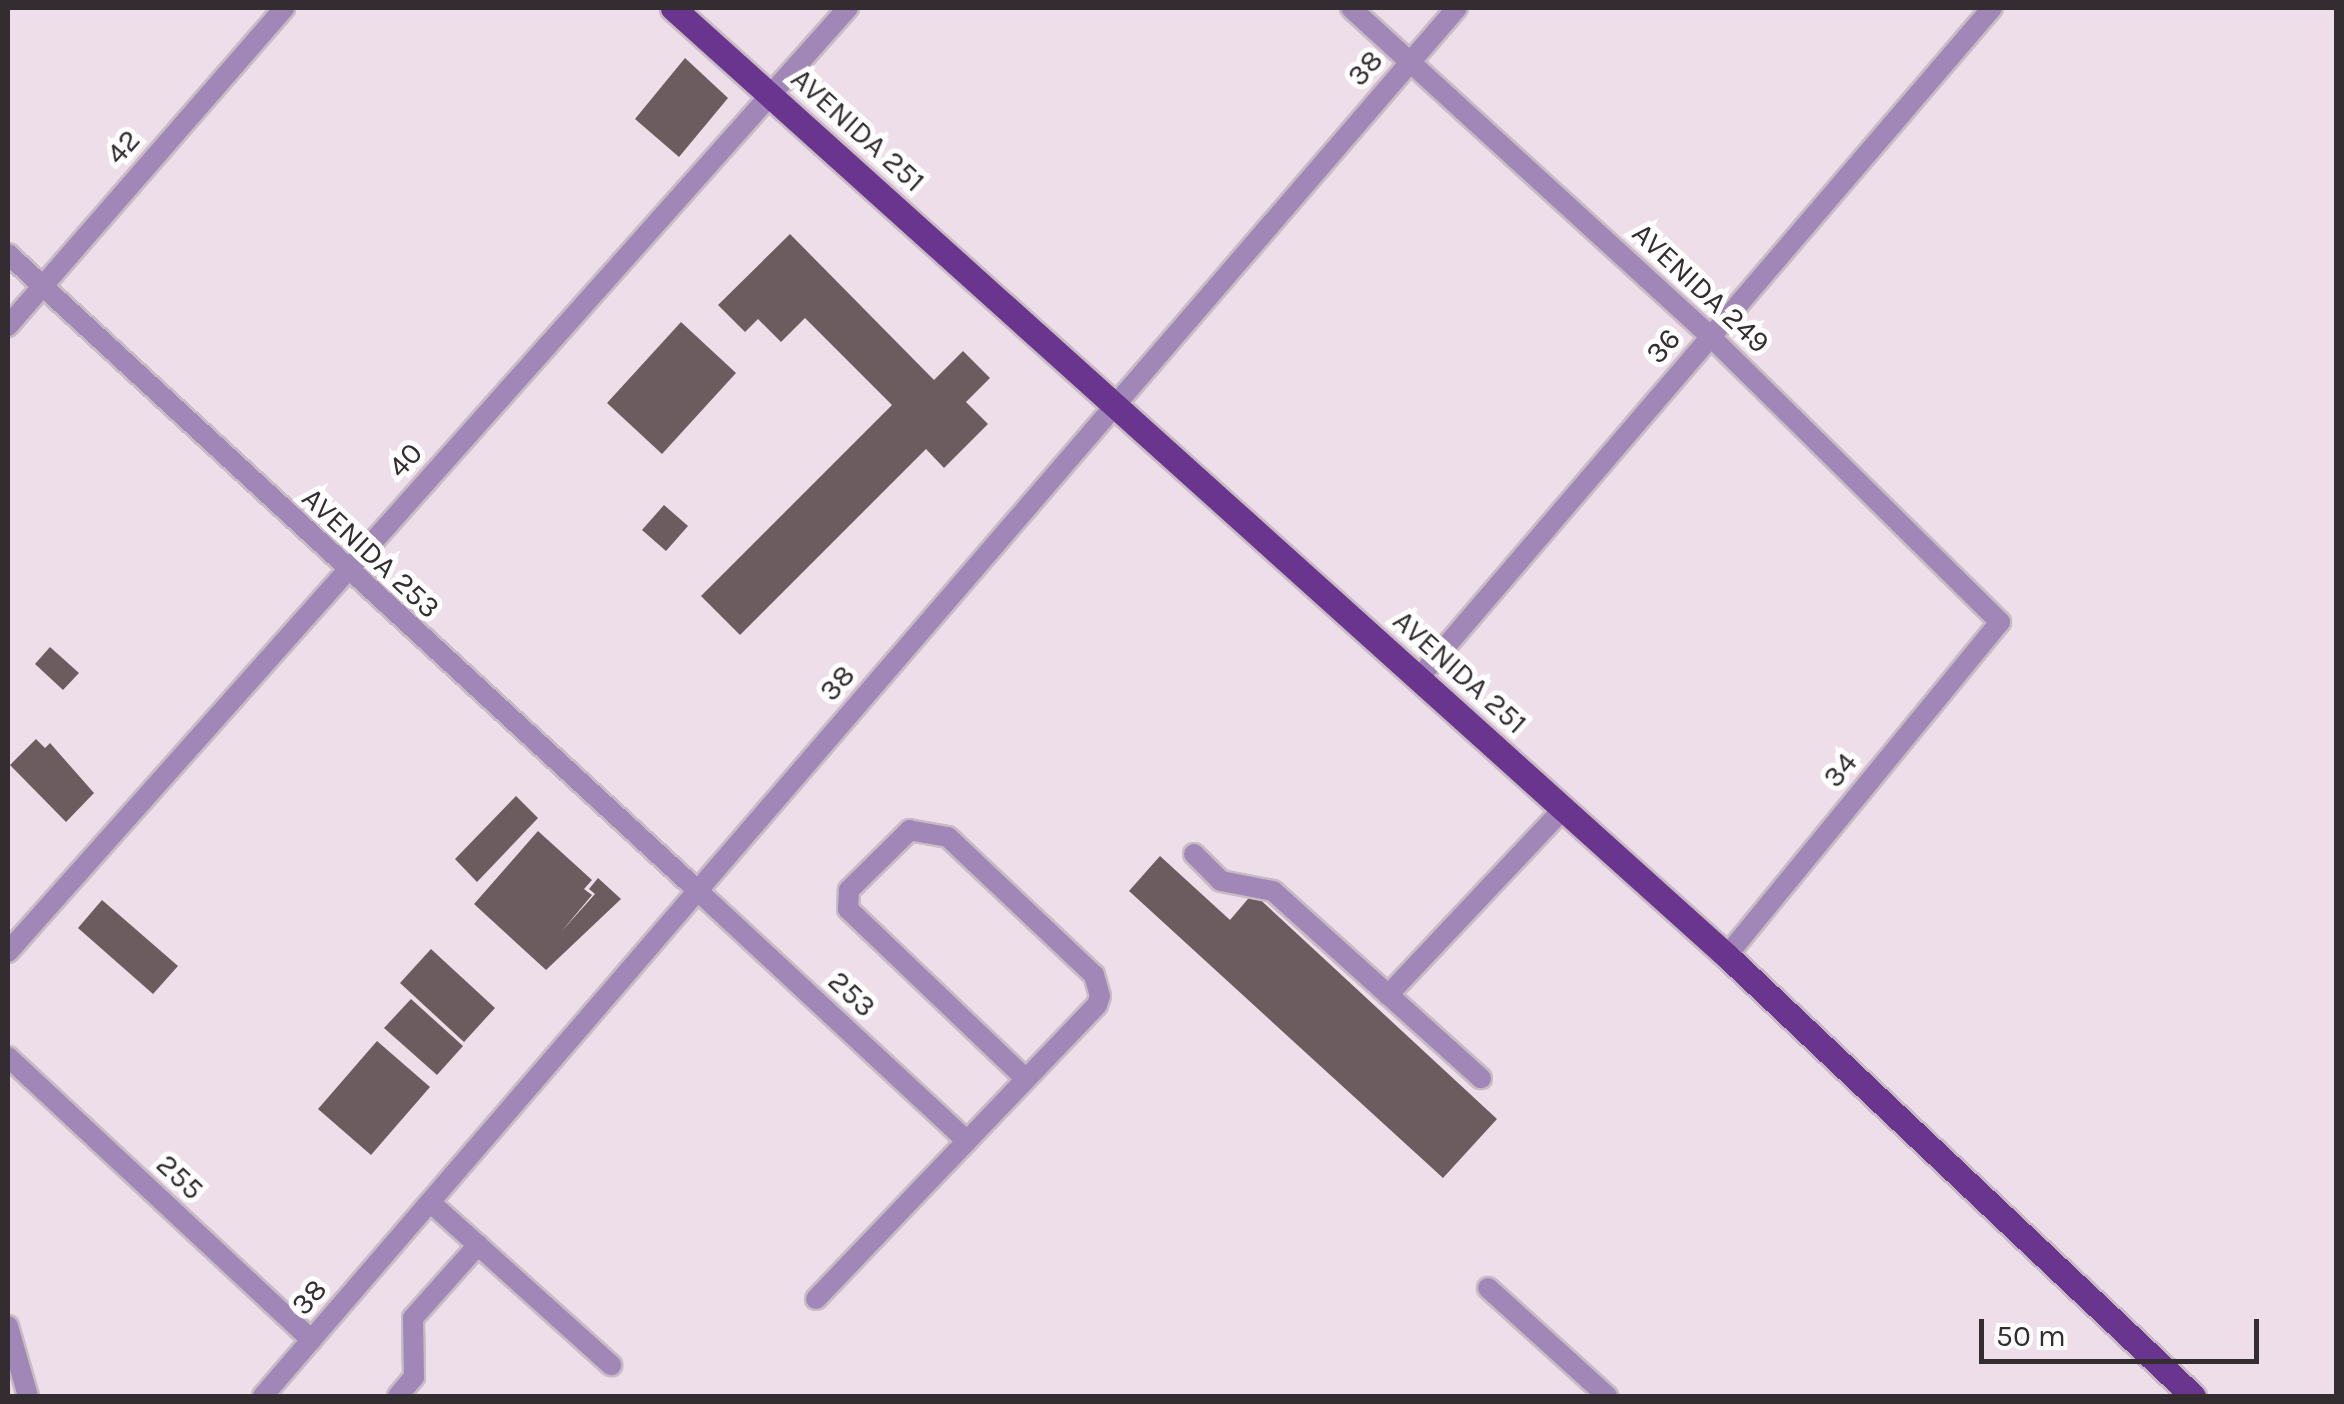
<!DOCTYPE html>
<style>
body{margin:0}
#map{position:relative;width:2344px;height:1404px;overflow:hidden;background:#eedee9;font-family:Karla,sans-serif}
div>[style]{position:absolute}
.building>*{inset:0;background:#6d5c5f}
.roads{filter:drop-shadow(2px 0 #c9bbc4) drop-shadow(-2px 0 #c9bbc4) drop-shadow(0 2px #c9bbc4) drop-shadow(0 -2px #c9bbc4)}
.lane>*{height:20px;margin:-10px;padding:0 10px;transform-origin:10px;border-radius:10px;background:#a187b8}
.street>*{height:20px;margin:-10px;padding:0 10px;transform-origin:10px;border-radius:10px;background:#a187b8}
.primary>*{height:25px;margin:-12.5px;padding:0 12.5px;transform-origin:12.5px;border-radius:12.5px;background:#6a358e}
span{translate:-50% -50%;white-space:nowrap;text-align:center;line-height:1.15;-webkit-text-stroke:10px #fff;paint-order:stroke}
.street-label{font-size:30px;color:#332d31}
.frame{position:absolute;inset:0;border:10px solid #332d31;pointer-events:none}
.scale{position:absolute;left:1979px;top:1319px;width:280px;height:45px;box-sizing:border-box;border:5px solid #332d31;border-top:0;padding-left:12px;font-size:30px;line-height:35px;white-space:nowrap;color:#332d31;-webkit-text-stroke:8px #fff;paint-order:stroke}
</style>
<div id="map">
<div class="building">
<i style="clip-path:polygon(685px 58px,728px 98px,679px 157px,635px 119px)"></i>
<i style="clip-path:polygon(790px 234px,934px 380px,963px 351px,990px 378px,966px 402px,988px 424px,944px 468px,926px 449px,740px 635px,701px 596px,892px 405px,805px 318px,781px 342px,758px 319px,745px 332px,718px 305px)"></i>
<i style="clip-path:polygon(681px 322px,736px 373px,662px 454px,607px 403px)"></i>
<i style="clip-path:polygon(664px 505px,688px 526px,666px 551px,642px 530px)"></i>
<i style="clip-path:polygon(50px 647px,79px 673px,63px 690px,35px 664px)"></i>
<i style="clip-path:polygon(36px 739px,45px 748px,50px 743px,94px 793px,66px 822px,10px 765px)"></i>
<i style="clip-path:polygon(516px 796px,538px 818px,477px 882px,455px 859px)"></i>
<i style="clip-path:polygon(538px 831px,592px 880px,584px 889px,592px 895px,561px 932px,595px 894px,589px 889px,598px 878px,621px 899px,546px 970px,474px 904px)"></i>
<i style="clip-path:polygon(1160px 856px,1230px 920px,1253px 893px,1497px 1119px,1443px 1178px,1129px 891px)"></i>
<i style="clip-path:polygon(102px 900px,178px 966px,153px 994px,78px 928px)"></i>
<i style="clip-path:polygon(431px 949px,495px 1008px,464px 1042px,400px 983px)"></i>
<i style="clip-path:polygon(411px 999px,463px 1046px,437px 1075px,384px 1028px)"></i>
<i style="clip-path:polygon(377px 1041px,430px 1087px,371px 1155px,318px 1109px)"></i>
</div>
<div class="roads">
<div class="lane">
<i style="left:1194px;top:854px;width:38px;rotate:45deg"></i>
<i style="left:1221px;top:881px;width:53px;rotate:10.9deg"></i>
<i style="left:1273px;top:891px;width:280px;rotate:42deg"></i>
<i style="left:698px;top:891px;width:366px;rotate:42.9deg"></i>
<i style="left:1388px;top:995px;width:255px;rotate:-46.7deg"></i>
<i style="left:430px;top:1202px;width:244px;rotate:42deg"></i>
<i style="left:816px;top:1299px;width:407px;rotate:-46.3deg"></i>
<i style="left:1097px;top:1005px;width:9px;rotate:-72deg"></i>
<i style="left:1100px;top:996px;width:22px;rotate:-106deg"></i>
<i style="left:1094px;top:975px;width:201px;rotate:-136.6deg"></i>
<i style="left:948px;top:837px;width:39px;rotate:-170deg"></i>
<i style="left:910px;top:830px;width:86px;rotate:135.5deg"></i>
<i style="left:849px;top:890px;width:19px;rotate:93deg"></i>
<i style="left:848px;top:909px;width:246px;rotate:43.7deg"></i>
<i style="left:398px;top:1396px;width:25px;rotate:-50deg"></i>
<i style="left:414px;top:1377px;width:59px;rotate:-91deg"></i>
<i style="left:413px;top:1318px;width:98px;rotate:-48.3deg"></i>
</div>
<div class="street">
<i style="left:1351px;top:8px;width:488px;rotate:42.4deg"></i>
<i style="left:1711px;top:337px;width:406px;rotate:44.6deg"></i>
<i style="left:2000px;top:622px;width:431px;rotate:129.3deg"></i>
<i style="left:8px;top:254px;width:939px;rotate:42.71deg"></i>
<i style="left:8px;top:326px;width:421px;rotate:-49deg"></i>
<i style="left:1418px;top:679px;width:883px;rotate:-49.46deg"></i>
<i style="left:8px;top:952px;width:1264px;rotate:-48.34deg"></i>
<i style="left:8px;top:1057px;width:415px;rotate:43deg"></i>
<i style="left:1488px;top:1288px;width:161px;rotate:42.2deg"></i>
<i style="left:8px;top:1326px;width:73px;rotate:74.1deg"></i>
<i style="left:263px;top:1396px;width:1831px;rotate:-49.3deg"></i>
</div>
<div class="primary">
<i style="left:673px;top:8px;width:1418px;rotate:41.97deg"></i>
<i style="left:1727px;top:956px;width:641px;rotate:43.36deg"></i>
</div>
</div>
<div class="street-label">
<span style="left:1365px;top:68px;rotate:-49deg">38</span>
<span style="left:858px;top:130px;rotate:42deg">AVENIDA 251</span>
<span style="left:123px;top:147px;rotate:-49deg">42</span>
<span style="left:1701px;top:288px;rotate:43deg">AVENIDA 249</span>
<span style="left:1663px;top:346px;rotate:-49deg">36</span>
<span style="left:405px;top:460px;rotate:-48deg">40</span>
<span style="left:371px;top:553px;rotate:43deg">AVENIDA 253</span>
<span style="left:1460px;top:672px;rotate:42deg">AVENIDA 251</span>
<span style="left:837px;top:683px;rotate:-49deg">38</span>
<span style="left:1840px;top:770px;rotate:-51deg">34</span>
<span style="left:852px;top:994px;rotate:43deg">253</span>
<span style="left:180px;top:1177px;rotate:43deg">255</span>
<span style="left:309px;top:1297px;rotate:-49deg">38</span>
</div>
<div class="frame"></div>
<div class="scale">50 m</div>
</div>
